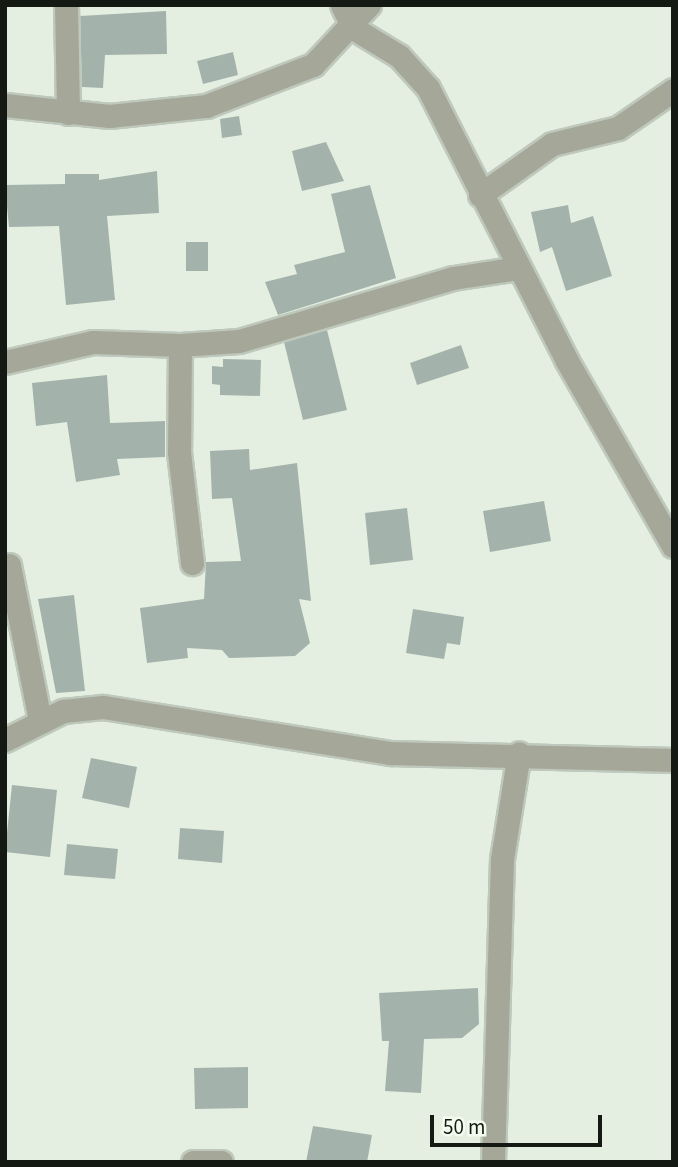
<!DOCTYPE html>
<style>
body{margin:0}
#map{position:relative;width:678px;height:1167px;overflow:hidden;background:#e4efe1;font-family:"Source Sans 3",sans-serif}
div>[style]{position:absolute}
.building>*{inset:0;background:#a3b3ab}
.roads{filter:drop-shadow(2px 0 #bfc8bc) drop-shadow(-2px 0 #bfc8bc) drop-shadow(0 2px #bfc8bc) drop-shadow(0 -2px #bfc8bc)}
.street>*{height:23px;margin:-11.5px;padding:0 11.5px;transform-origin:11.5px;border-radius:11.5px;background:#a5a899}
span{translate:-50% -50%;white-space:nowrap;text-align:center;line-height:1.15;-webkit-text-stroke:6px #f1fcef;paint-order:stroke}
.frame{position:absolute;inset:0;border:7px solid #151914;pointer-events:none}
.scale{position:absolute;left:430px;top:1115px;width:172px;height:32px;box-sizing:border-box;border:4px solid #151914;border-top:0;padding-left:9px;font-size:21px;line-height:24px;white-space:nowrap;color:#151914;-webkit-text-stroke:5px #f1fcef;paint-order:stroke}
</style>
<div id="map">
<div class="building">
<i style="clip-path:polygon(166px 11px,167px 54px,105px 55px,103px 88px,82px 87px,80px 16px)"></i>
<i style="clip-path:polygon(233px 52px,238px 75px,203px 84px,197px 61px)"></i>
<i style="clip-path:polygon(239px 116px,242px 135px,222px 138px,220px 119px)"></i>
<i style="clip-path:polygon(326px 142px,344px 181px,302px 191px,292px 151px)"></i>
<i style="clip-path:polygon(157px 171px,159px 213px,107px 216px,115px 300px,66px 305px,59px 226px,9px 227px,5px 185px,65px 184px,65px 174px,99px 174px,99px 180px)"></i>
<i style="clip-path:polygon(370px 185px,396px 278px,278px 315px,265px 282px,297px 274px,294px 265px,345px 252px,331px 194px)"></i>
<i style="clip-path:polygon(568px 205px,571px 223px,593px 216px,612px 276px,566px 291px,552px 247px,540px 252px,531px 212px)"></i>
<i style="clip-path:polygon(186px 242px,208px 242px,208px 271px,186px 271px)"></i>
<i style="clip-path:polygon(327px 330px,347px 410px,303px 420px,284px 342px)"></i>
<i style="clip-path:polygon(461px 345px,469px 368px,417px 385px,410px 363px)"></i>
<i style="clip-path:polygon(223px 359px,261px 360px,260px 396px,220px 395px,220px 385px,212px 384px,212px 366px,223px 367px)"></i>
<i style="clip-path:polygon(107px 375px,110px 423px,165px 421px,165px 457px,117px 459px,120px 475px,76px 482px,67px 422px,36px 426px,32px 383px)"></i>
<i style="clip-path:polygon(249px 449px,250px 470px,297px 463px,311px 601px,299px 599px,310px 643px,295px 656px,229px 658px,222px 650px,187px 648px,188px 658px,147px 663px,140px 608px,204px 599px,206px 562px,241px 561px,232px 498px,212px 499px,210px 451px)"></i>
<i style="clip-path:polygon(544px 501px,551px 541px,490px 552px,483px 511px)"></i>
<i style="clip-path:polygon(407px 508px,413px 560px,370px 565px,365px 513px)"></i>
<i style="clip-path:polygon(74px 595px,85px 691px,56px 693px,38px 599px)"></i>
<i style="clip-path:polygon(413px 609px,464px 617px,460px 645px,447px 643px,444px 659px,406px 653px)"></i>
<i style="clip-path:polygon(91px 758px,137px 767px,129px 808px,82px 798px)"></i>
<i style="clip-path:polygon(12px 785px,57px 790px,50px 857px,5px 852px)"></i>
<i style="clip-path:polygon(180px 828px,224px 831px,222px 863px,178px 859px)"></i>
<i style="clip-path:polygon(67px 844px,118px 849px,115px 879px,64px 875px)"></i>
<i style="clip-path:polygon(478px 988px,479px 1024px,462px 1038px,424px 1039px,421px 1093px,385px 1091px,389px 1041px,382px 1041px,379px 993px)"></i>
<i style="clip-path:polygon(248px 1067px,248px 1108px,195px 1109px,194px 1068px)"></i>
<i style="clip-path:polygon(313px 1126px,372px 1135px,367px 1162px,306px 1162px)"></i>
</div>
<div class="roads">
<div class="street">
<i style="left:66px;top:5px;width:108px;rotate:88.9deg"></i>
<i style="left:342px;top:5px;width:25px;rotate:64deg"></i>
<i style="left:353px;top:28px;width:54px;rotate:31.3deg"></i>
<i style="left:399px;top:56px;width:43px;rotate:47.8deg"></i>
<i style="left:428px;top:88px;width:306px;rotate:63deg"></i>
<i style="left:567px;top:361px;width:213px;rotate:60.2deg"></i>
<i style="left:5px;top:105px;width:105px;rotate:6deg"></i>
<i style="left:109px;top:116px;width:98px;rotate:-5.9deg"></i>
<i style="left:206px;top:106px;width:115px;rotate:-21deg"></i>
<i style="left:313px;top:65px;width:82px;rotate:-47deg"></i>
<i style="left:480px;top:195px;width:88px;rotate:-35.3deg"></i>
<i style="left:552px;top:144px;width:68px;rotate:-13.6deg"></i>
<i style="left:618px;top:128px;width:67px;rotate:-34.6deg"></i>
<i style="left:180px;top:345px;width:59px;rotate:-3.9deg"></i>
<i style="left:239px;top:341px;width:223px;rotate:-16.4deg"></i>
<i style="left:453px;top:278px;width:67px;rotate:-8.6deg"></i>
<i style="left:5px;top:362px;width:90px;rotate:-12.8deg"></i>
<i style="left:93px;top:342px;width:87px;rotate:2deg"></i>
<i style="left:180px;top:345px;width:107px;rotate:90.5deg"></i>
<i style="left:179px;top:452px;width:112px;rotate:83.3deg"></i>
<i style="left:9px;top:565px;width:158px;rotate:78.7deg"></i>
<i style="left:5px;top:740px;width:65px;rotate:-26.6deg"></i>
<i style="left:63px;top:711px;width:40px;rotate:-5.7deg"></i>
<i style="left:103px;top:707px;width:291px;rotate:9.1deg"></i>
<i style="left:390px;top:753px;width:283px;rotate:1.4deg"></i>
<i style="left:193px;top:1162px;width:28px"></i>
<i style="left:493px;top:1162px;width:303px;rotate:-88.3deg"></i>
<i style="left:502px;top:859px;width:107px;rotate:-80.9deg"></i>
</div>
</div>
<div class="frame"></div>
<div class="scale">50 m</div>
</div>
